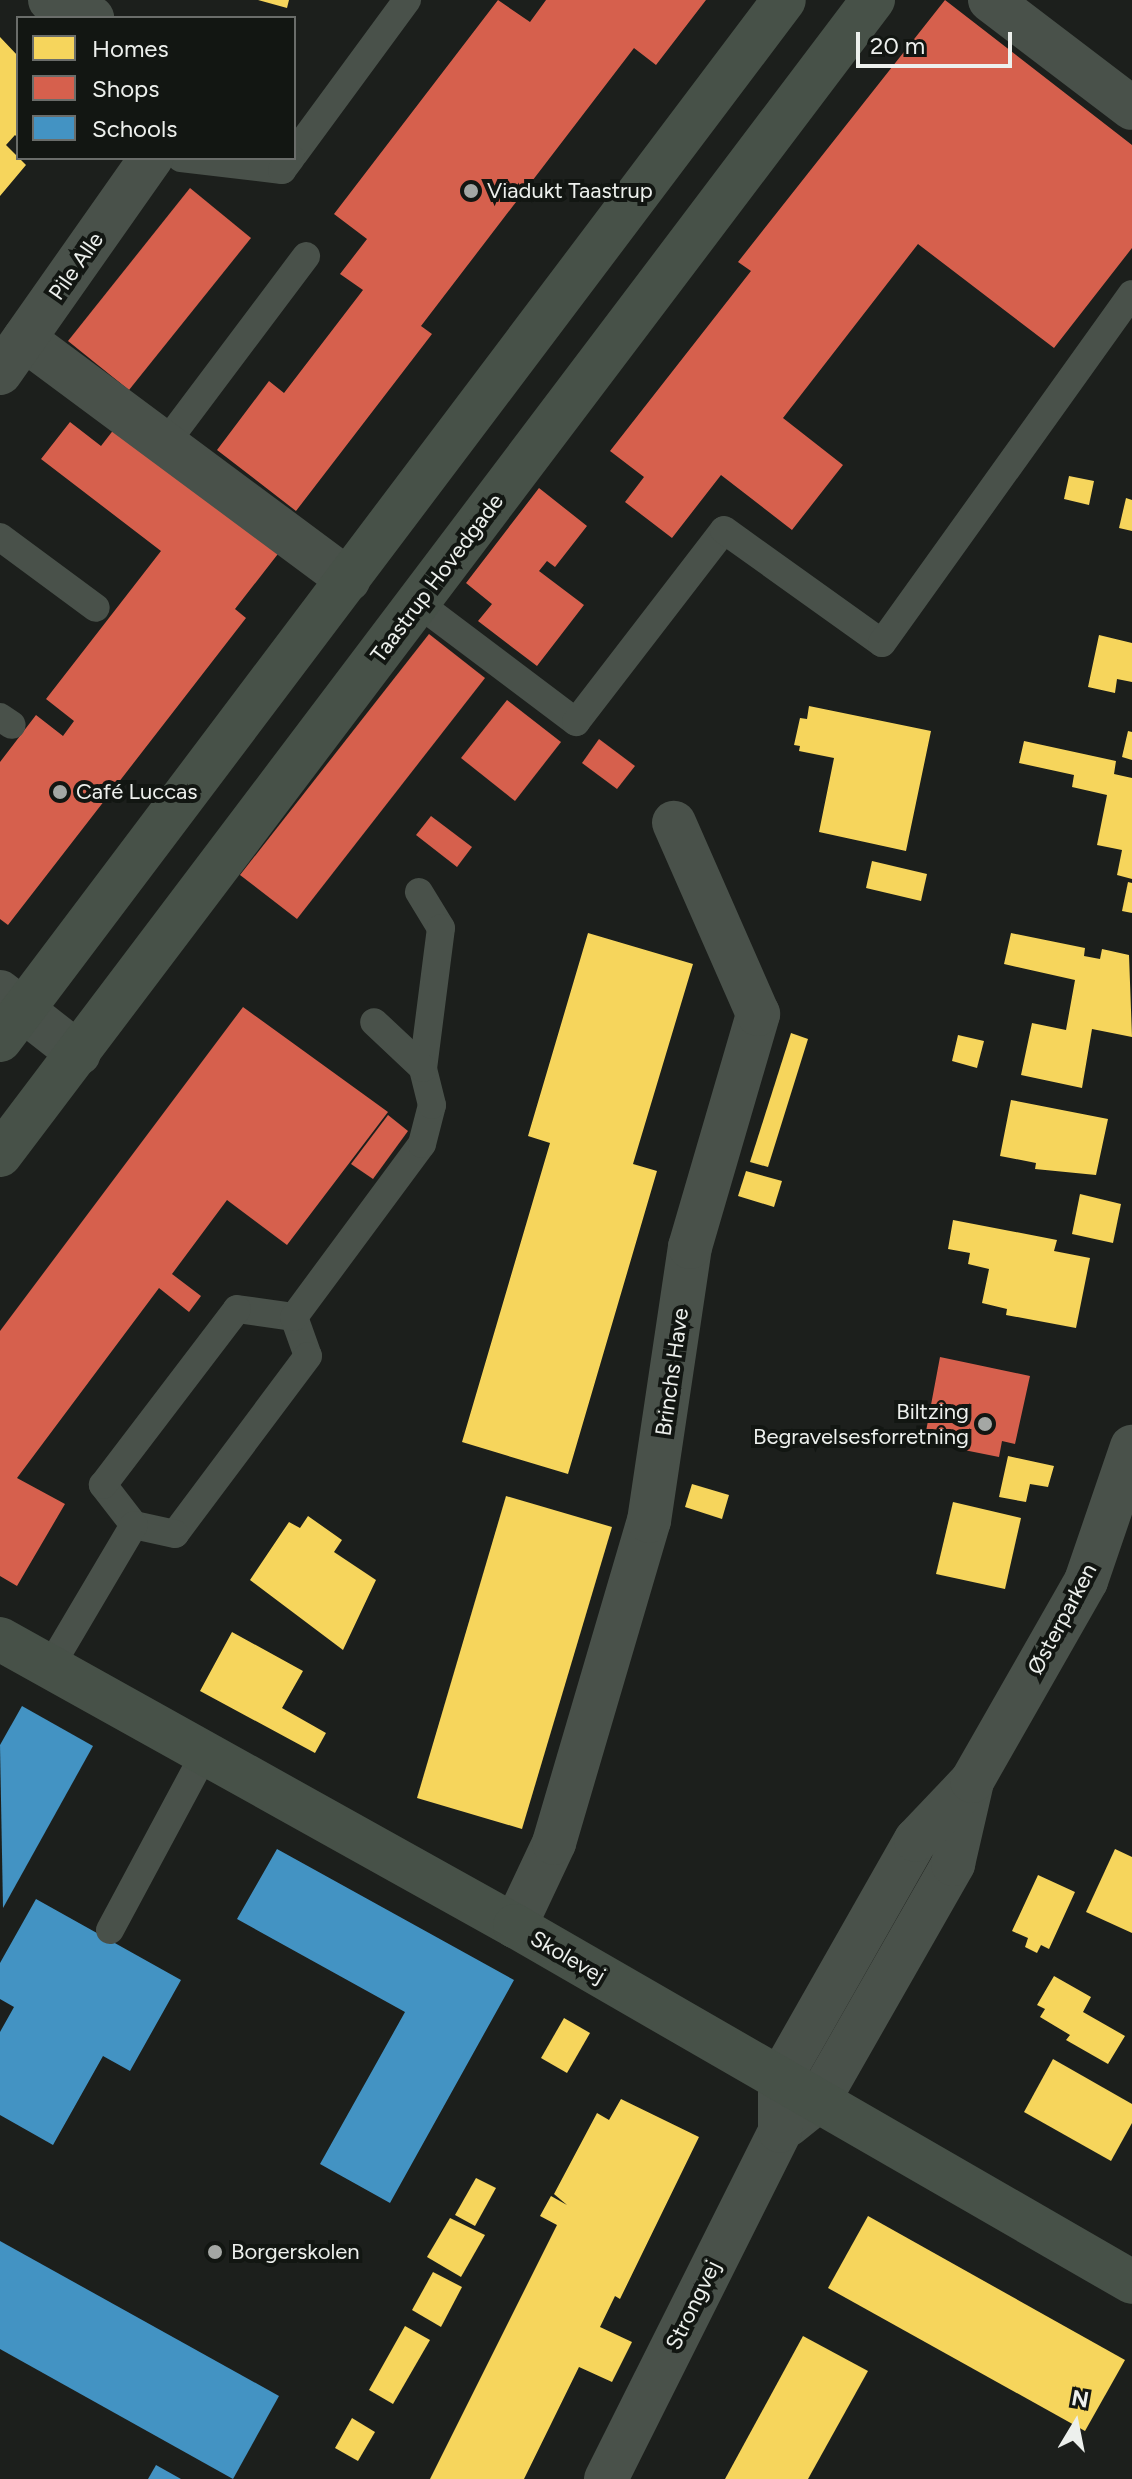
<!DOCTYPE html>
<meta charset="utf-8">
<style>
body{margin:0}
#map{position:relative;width:1132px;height:2479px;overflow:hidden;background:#1c1f1c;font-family:Figtree,sans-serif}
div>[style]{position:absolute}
.homes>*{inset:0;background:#f6d55c}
.shops>*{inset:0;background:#d6604d}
.schools>*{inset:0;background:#4393c3}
.lane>*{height:28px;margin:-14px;padding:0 14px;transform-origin:14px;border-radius:14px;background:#49514a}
.street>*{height:44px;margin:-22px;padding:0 22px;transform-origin:22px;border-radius:22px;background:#49514a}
.secondary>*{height:44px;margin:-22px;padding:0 22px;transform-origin:22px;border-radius:22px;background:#475148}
.dots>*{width:22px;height:22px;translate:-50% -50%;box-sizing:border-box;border:4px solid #121612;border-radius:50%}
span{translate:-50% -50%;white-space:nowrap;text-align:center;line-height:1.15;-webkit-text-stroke:8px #121612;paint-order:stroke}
.poi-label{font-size:22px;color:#edf0ed}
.left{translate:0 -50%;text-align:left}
.right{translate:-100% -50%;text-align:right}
.street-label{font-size:22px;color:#edf0ed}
.legend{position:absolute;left:16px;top:16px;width:280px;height:144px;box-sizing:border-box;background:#121612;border:2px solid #6a6d6a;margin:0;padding:10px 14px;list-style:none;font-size:24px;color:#edf0ed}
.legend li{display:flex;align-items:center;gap:16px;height:40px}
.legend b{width:40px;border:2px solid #6a6d6a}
.north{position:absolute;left:1036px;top:2383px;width:80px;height:80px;-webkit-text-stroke:6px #121612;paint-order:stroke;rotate:10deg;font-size:22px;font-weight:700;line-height:32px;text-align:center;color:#edf0ed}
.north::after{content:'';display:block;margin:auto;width:28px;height:36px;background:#edf0ed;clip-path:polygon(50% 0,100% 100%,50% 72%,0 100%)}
.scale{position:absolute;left:856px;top:32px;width:156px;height:36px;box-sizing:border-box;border:4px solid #edf0ed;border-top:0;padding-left:10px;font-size:24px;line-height:28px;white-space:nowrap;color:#edf0ed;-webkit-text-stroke:6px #121612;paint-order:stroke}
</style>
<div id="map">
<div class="homes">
<i style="clip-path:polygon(258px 0,289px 0,287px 8px)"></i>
<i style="clip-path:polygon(0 37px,18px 56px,18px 138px,15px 135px,6px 145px,26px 165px,0 196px)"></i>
<i style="clip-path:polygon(1069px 476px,1094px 481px,1089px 505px,1064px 499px)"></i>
<i style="clip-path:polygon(1126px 498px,1132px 500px,1132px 531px,1119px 528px)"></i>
<i style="clip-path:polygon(1099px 635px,1132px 643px,1132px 682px,1117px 679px,1115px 693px,1088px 687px)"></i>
<i style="clip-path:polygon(809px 706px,931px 731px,906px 851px,819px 832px,834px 758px,799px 751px,800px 746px,794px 745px,800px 718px,807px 719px)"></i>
<i style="clip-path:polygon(1128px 731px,1132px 732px,1132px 760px,1122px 757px)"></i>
<i style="clip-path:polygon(1024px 741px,1116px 761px,1114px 774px,1132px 778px,1132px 879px,1117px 875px,1122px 850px,1097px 845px,1107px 795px,1072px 787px,1074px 775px,1019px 763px)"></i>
<i style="clip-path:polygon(872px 861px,927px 874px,921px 901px,866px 888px)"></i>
<i style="clip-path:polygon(1128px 882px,1132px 883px,1132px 913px,1122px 911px)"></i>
<i style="clip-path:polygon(588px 933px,693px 964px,633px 1164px,657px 1171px,568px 1474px,462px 1442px,550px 1143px,528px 1136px)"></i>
<i style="clip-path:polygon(1011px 933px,1085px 948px,1084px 956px,1100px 959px,1102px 949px,1129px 955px,1132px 1037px,1092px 1029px,1082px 1088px,1021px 1075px,1032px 1023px,1066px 1030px,1075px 980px,1004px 964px)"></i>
<i style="clip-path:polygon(791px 1033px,808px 1039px,768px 1167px,750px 1162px)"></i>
<i style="clip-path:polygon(958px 1035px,984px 1041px,977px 1068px,952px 1061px)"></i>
<i style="clip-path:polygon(1011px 1100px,1108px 1119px,1096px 1175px,1035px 1169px,1036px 1163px,1000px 1156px)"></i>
<i style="clip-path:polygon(746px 1171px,782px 1181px,774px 1207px,738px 1196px)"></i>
<i style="clip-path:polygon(1080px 1194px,1121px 1204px,1113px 1243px,1072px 1234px)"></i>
<i style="clip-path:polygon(953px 1220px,1057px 1240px,1054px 1251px,1090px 1258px,1076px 1328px,1006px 1315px,1007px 1309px,982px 1303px,989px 1269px,968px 1264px,970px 1253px,948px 1249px)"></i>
<i style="clip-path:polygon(1008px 1456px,1054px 1466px,1048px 1487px,1030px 1484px,1026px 1502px,999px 1497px)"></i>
<i style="clip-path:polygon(692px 1484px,729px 1495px,722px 1519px,685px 1507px)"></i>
<i style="clip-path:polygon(506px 1496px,612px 1527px,522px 1829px,417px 1798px)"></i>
<i style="clip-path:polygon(953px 1502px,1021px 1518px,1005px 1589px,936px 1574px)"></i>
<i style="clip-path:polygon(308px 1516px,342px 1540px,334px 1552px,376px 1580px,343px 1650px,250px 1580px,289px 1522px,300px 1528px)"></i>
<i style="clip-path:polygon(232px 1632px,303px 1671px,282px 1708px,326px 1733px,315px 1753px,200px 1691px)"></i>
<i style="clip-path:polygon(1115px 1849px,1132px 1857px,1132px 1933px,1086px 1912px)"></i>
<i style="clip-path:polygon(1038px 1875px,1075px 1892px,1049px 1949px,1041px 1945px,1037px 1953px,1025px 1947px,1028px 1938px,1012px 1931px)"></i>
<i style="clip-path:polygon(1054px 1976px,1091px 1997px,1083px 2012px,1125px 2036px,1108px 2064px,1066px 2040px,1070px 2035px,1040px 2017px,1045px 2009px,1037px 2005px)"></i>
<i style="clip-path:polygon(564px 2018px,590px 2033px,567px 2073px,541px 2058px)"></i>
<i style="clip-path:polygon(1053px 2059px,1132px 2104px,1132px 2123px,1111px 2161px,1024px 2112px)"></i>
<i style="clip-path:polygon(621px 2099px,699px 2137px,620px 2299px,615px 2296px,600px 2327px,632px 2342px,612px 2382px,579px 2367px,524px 2479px,430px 2479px,557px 2225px,540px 2216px,551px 2196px,567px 2205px,554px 2194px,597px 2113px,609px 2120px)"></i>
<i style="clip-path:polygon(476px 2178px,496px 2188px,475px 2226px,455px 2215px)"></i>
<i style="clip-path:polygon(868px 2216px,1125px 2360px,1085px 2431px,828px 2288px)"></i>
<i style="clip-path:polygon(450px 2218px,485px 2235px,461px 2277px,427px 2257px)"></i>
<i style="clip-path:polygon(433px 2272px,462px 2287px,441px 2327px,412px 2310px)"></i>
<i style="clip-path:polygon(405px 2326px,430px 2340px,393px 2404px,369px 2390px)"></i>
<i style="clip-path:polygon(803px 2336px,868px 2371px,808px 2479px,725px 2479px)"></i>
<i style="clip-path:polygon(352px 2418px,375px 2432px,358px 2461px,335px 2448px)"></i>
</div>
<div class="shops">
<i style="clip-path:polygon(498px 0,530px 22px,546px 0,706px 0,656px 65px,634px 48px,421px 326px,432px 334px,296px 511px,217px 450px,269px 381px,284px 393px,363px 290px,340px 274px,367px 239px,334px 214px)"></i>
<i style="clip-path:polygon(945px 0,1132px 145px,1132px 248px,1054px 348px,918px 244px,783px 418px,843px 465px,792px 530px,721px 475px,672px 538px,625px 502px,644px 477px,610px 451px,751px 271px,738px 262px)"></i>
<i style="clip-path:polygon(190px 188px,251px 238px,129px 390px,68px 341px)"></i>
<i style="clip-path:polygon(70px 422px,101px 446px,118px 424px,281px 550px,235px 609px,246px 618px,8px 925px,0 919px,0 762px,36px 715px,63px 736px,74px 721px,46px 699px,161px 551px,41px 459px)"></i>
<i style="clip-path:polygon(539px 488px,587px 526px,555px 567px,547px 561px,539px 571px,584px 605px,537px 666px,478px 621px,492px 604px,466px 583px)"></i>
<i style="clip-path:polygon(429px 634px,485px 678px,297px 919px,240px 875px)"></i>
<i style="clip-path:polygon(507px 700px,561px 742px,515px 801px,461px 758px)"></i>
<i style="clip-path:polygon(599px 739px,635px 766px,617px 789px,582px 763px)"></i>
<i style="clip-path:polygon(431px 816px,472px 847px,457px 867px,416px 835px)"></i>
<i style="clip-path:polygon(243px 1007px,388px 1112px,287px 1245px,227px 1200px,172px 1274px,201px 1296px,189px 1312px,159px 1288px,17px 1478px,65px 1504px,17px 1586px,0 1576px,0 1331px)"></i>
<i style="clip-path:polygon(388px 1115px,408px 1131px,373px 1179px,351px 1164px)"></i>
<i style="clip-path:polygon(940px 1357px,1030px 1376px,1015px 1444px,1002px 1441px,999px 1457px,924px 1442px)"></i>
</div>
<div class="schools">
<i style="clip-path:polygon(22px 1706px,93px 1746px,3px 1908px,0 1745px)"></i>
<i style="clip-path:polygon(277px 1849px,514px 1980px,390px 2203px,320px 2164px,405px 2012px,237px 1919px)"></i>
<i style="clip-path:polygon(36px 1899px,181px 1980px,130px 2071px,103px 2056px,53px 2145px,0 2115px,0 2032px,14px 2007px,0 1999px,0 1963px)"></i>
<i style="clip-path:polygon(0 2241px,279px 2396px,233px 2479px,0 2349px)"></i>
<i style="clip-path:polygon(156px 2465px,181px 2479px,148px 2479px)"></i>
</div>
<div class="lane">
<i style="left:294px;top:154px;width:191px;rotate:-53.7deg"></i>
<i style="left:181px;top:158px;width:102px;rotate:6.8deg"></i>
<i style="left:282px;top:170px;width:15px;rotate:-53deg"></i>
<i style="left:165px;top:444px;width:235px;rotate:-53.1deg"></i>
<i style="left:0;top:537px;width:119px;rotate:36.5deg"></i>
<i style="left:418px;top:603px;width:198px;rotate:37deg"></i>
<i style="left:576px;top:722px;width:242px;rotate:-52.4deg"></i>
<i style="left:724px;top:530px;width:194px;rotate:35.6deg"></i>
<i style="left:882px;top:643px;width:429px;rotate:-54.4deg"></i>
<i style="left:0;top:717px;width:14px;rotate:34deg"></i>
<i style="left:419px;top:892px;width:42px;rotate:58.6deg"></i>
<i style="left:441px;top:928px;width:141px;rotate:97.3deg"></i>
<i style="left:237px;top:1309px;width:58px;rotate:8deg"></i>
<i style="left:294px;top:1317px;width:41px;rotate:70.3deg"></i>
<i style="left:308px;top:1356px;width:222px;rotate:126.8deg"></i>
<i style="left:175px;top:1534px;width:42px;rotate:-167.6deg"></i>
<i style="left:134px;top:1525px;width:51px;rotate:-127.8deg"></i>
<i style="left:103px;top:1485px;width:221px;rotate:-52.7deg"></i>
<i style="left:294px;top:1317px;width:215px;rotate:-53.5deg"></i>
<i style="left:422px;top:1144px;width:40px;rotate:-75.6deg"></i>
<i style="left:432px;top:1105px;width:38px;rotate:-104deg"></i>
<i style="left:423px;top:1068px;width:67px;rotate:-136.8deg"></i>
<i style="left:50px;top:1667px;width:165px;rotate:-59.4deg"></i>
<i style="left:110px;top:1930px;width:201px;rotate:-61.8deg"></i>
</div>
<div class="street">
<i style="left:50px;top:0;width:46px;rotate:23.2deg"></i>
<i style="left:990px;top:0;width:178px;rotate:37.3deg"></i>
<i style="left:24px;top:339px;width:404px;rotate:36.6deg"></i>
<i style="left:0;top:373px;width:263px;rotate:-54.9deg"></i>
<i style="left:0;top:992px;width:100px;rotate:38.1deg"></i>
<i style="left:515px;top:1926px;width:92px;rotate:-64.8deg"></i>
<i style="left:554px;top:1843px;width:336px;rotate:-73.6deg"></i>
<i style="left:649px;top:1521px;width:277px;rotate:-81.5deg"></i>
<i style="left:690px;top:1247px;width:243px;rotate:-73.7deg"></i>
<i style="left:758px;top:1014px;width:209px;rotate:-113.7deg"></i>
<i style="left:788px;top:2125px;width:38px;rotate:-39deg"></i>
<i style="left:818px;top:2101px;width:273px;rotate:-60.3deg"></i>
<i style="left:953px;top:1864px;width:84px;rotate:-77deg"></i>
<i style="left:606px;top:2479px;width:389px;rotate:-63.4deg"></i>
<i style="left:780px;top:2131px;width:52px;rotate:-90deg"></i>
<i style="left:780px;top:2079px;width:275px;rotate:-60.4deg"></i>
<i style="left:916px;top:1840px;width:81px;rotate:-46.5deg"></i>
<i style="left:972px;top:1781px;width:230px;rotate:-60.3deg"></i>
<i style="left:1086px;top:1581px;width:142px;rotate:-71.1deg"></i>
</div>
<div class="secondary">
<i style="left:0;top:1040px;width:1302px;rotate:-52.99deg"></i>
<i style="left:0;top:1155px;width:1448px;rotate:-52.92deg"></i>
<i style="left:0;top:1639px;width:590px;rotate:29.13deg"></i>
<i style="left:515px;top:1926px;width:712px;rotate:29.98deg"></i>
</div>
<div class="dots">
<i style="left:471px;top:191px;background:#a4a7a4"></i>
<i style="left:60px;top:792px;background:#a4a7a4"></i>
<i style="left:985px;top:1424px;background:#a4a7a4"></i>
<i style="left:215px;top:2252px;background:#a4a7a4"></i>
</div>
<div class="poi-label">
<span class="left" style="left:487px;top:191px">Viadukt Taastrup</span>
<span class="left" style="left:76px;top:792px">Café Luccas</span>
<span class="right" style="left:969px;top:1424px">Biltzing<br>Begravelsesforretning</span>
<span class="left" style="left:231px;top:2252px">Borgerskolen</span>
</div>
<div class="street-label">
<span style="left:76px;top:266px;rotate:-55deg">Pile Alle</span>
<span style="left:437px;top:578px;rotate:-53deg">Taastrup Hovedgade</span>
<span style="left:672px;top:1372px;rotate:-82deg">Brinchs Have</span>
<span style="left:1062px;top:1619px;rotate:-62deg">Østerparken</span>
<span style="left:568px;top:1957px;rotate:30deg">Skolevej</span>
<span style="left:693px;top:2305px;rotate:-64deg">Strongvej</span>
</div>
<ul class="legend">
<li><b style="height:22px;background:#f6d55c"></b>Homes</li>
<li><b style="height:22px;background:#d6604d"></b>Shops</li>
<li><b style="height:22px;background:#4393c3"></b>Schools</li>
</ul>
<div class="north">N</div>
<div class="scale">20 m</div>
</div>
